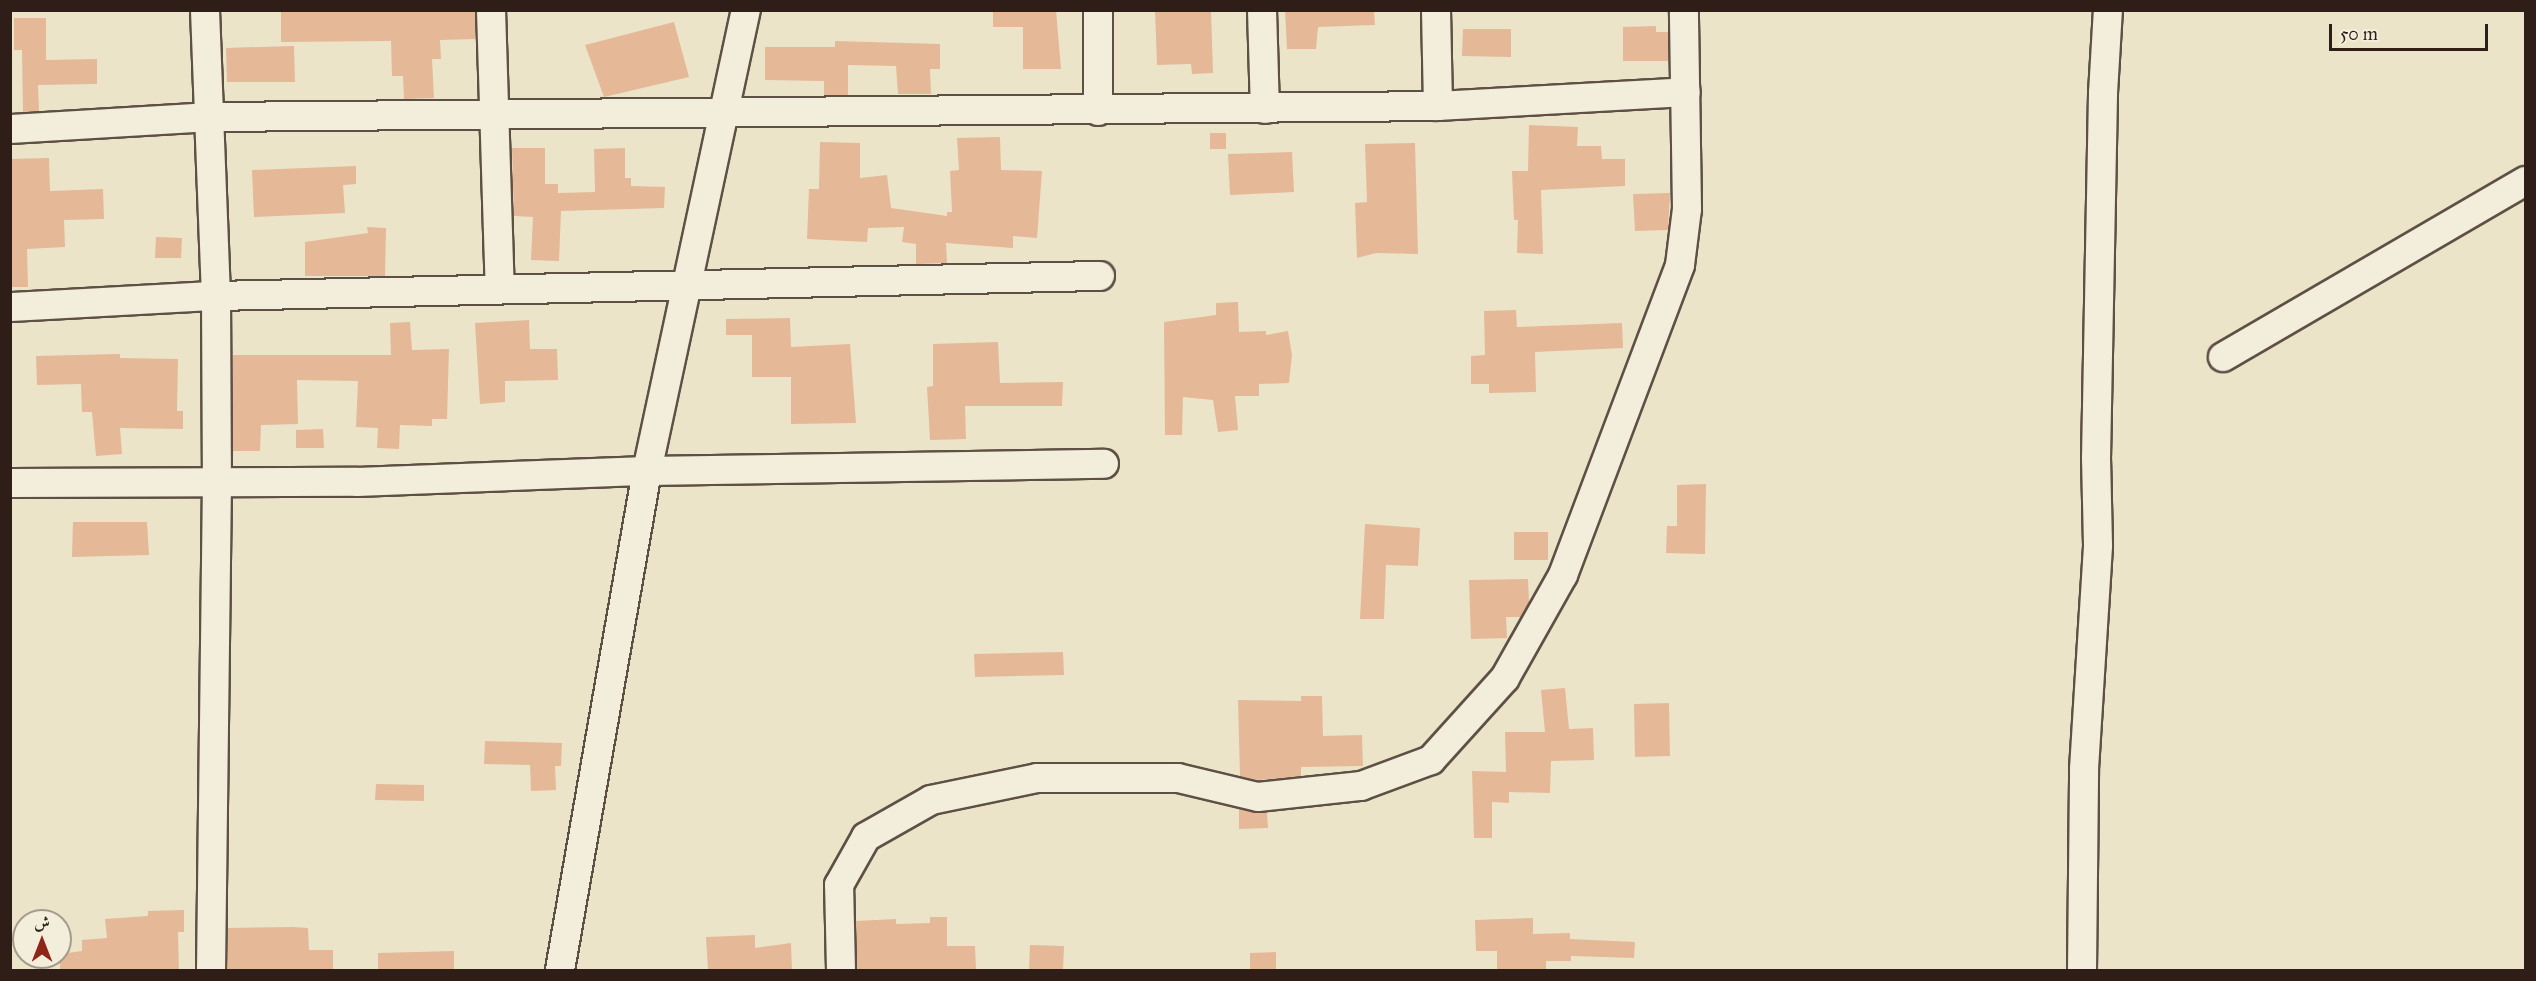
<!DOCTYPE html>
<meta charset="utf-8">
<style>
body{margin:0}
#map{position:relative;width:2536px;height:981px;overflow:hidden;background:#ece4c9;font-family:"IM FELL Great Primer",Amiri,serif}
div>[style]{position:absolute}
.building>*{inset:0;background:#e5b897}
.roads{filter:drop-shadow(2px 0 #5e5044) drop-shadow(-2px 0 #5e5044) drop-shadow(0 2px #5e5044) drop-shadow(0 -2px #5e5044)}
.minor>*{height:28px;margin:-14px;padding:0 14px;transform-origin:14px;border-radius:14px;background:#f3eddc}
span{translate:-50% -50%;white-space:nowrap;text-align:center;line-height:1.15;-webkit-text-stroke:6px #f3eddc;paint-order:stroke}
.frame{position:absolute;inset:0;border:12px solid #2f1e17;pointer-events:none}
.north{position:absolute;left:12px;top:909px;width:60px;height:60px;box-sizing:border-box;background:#f3eddc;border:2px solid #a59a8d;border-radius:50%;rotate:0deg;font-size:16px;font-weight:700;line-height:24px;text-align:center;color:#2f1e17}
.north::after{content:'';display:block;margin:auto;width:21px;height:27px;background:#8f2418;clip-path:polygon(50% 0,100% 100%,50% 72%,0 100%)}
.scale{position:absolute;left:2329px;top:24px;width:159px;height:27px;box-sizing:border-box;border:3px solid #2f1e17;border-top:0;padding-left:8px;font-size:18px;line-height:21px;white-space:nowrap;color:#2f1e17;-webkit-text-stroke:4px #f3eddc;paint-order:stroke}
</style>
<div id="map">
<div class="building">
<i style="clip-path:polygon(281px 10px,475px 12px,475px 39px,440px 40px,441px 59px,432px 59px,434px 98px,404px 99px,403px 76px,392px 76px,391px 41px,281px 42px)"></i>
<i style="clip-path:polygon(993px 10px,1056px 10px,1061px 69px,1023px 69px,1023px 27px,993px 27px)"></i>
<i style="clip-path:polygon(1155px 10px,1211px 10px,1213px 73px,1192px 74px,1191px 64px,1157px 65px)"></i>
<i style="clip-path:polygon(1285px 10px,1374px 10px,1375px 25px,1318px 27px,1316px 49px,1287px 49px)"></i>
<i style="clip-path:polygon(14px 18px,46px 18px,46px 60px,97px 59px,97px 84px,38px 85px,39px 111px,23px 112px,22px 50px,14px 50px)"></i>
<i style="clip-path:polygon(674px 22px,689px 77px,604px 97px,585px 45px)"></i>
<i style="clip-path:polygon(1656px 26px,1656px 32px,1668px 32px,1668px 61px,1623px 61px,1623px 27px)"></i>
<i style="clip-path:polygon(1463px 29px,1511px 29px,1511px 57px,1462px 56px)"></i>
<i style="clip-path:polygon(835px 41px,940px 44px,940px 69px,930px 69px,931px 94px,898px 94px,896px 66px,848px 65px,848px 95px,824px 95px,824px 81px,765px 80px,765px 47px,835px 47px)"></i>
<i style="clip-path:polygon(294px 46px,295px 82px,227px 82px,226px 48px)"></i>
<i style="clip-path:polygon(1529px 125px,1578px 127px,1577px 146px,1601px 146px,1602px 159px,1625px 159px,1625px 186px,1541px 190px,1543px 254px,1517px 253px,1518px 220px,1514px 220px,1512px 171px,1528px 171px)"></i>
<i style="clip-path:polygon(1210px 133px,1226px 133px,1226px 149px,1210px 149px)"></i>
<i style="clip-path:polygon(1000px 137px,1001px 170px,1042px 171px,1037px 238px,1013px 236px,1013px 248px,946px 243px,947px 263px,916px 264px,916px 244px,902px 242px,904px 227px,868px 228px,867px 242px,807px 239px,809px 189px,819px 189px,820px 142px,860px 143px,860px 178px,887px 175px,891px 208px,947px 216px,947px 212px,952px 212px,950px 171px,959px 170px,957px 138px)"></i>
<i style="clip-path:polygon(1415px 143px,1418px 254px,1376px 253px,1357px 258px,1355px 203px,1367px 202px,1365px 144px)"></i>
<i style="clip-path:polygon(512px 148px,545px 148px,545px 184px,558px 184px,558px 193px,595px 192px,594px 149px,625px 148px,625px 178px,631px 178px,631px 186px,665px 187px,664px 208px,561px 211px,559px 261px,531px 260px,533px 217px,514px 216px)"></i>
<i style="clip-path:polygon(1292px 152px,1294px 192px,1230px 195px,1228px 154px)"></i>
<i style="clip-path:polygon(49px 158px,50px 191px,103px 189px,104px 219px,64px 220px,65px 247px,27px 249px,28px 287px,12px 287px,10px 159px)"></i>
<i style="clip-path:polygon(356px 166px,356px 184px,343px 185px,345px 213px,254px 217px,252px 170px)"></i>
<i style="clip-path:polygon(1670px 193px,1668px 230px,1635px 231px,1633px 194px)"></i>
<i style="clip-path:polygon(367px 227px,386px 228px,385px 276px,305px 276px,305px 242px,368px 233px)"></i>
<i style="clip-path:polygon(156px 237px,182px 238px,181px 258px,155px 258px)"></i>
<i style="clip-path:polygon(1238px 302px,1239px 332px,1266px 331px,1266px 335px,1288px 331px,1292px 355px,1289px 383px,1259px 384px,1259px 396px,1235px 396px,1238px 430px,1218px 432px,1213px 400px,1183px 397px,1182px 435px,1165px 435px,1164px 322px,1216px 315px,1216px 303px)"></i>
<i style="clip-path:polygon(1516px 310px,1517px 327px,1622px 323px,1623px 348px,1535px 352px,1536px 392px,1489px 393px,1489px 384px,1471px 384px,1471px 356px,1485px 355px,1484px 311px)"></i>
<i style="clip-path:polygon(790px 318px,791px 347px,850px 344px,856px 423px,791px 424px,791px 377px,752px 377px,752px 335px,726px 335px,726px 319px)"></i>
<i style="clip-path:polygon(529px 320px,530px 349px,557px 349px,558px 380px,505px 381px,505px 402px,480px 404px,475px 323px)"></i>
<i style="clip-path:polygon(410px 322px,412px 350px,449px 349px,447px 419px,432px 419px,432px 426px,400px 425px,399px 449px,377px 448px,378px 428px,356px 427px,358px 381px,297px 380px,298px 424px,261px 425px,260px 451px,233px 451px,233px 355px,391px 355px,390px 323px)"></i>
<i style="clip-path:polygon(998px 342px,1000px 383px,1063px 382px,1062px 406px,965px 406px,966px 439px,930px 440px,927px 387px,933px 386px,933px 344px)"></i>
<i style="clip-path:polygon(120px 354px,120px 358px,178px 359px,177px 411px,183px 411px,183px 429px,120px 428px,122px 454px,96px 456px,92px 412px,82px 412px,81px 384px,37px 385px,36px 356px)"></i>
<i style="clip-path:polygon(323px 429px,324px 448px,296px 448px,296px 430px)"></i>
<i style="clip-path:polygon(1706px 484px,1705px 554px,1666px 553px,1667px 526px,1677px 526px,1677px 485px)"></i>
<i style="clip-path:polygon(73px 522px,147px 522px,149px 555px,72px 557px)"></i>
<i style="clip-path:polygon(1365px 524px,1420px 528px,1418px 566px,1386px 565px,1384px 619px,1360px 619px)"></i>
<i style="clip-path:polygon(1514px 532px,1548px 532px,1548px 560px,1514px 560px)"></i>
<i style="clip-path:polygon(1528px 579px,1529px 602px,1521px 617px,1506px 617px,1507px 638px,1471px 639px,1469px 580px)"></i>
<i style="clip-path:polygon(1063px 652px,1064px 675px,975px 677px,974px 654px)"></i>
<i style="clip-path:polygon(1565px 688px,1569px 729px,1593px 728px,1594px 760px,1551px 761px,1550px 793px,1509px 792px,1509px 803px,1492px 802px,1492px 838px,1474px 838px,1472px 771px,1506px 772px,1505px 732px,1545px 732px,1541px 690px)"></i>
<i style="clip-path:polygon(1301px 696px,1322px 696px,1323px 736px,1362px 735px,1363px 766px,1301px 767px,1301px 776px,1259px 780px,1240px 776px,1238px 700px,1301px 701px)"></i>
<i style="clip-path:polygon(1669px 703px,1670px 756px,1635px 757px,1634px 704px)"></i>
<i style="clip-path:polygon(485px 741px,562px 743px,561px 766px,555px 766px,556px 790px,531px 791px,530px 765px,484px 764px)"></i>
<i style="clip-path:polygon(376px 784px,424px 785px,424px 801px,375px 800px)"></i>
<i style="clip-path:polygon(1239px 809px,1267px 813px,1268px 828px,1239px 829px)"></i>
<i style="clip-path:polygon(184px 910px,184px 932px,178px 932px,179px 970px,60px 970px,60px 954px,82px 951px,82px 940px,107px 938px,105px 919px,148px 916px,148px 911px)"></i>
<i style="clip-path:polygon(930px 917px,947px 917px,947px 946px,975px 946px,976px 970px,857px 970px,856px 921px,896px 919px,896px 924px,930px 923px)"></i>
<i style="clip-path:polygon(1533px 918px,1533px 934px,1570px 933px,1570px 939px,1635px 942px,1634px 958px,1571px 956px,1571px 961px,1546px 961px,1546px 970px,1497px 970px,1497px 951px,1476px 951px,1475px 920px)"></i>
<i style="clip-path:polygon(292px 927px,308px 928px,309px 950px,333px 950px,333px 970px,227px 970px,228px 928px)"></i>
<i style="clip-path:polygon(755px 935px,755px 948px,791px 943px,792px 970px,708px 970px,706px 937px)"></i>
<i style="clip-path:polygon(1030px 945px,1064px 946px,1063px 970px,1029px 970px)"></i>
<i style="clip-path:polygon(454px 951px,454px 970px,378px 970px,378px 953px)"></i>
<i style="clip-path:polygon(1276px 952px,1276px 970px,1250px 970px,1250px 953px)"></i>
</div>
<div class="roads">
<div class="minor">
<i style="left:205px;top:10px;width:286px;rotate:87.8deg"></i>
<i style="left:216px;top:296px;width:184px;rotate:89.7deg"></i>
<i style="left:217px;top:480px;width:490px;rotate:90.7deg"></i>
<i style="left:491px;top:10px;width:279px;rotate:88.2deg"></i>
<i style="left:1098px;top:10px;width:101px;rotate:90deg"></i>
<i style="left:1262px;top:10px;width:99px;rotate:88.3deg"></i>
<i style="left:1436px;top:10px;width:96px;rotate:88.8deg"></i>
<i style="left:10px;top:129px;width:200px;rotate:-3.4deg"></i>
<i style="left:210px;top:117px;width:1228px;rotate:-0.51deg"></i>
<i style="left:1438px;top:106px;width:248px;rotate:-3.2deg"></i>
<i style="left:10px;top:307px;width:206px;rotate:-3.1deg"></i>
<i style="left:216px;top:296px;width:884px;rotate:-1.3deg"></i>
<i style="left:2223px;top:357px;width:350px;rotate:-30.2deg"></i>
<i style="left:10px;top:483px;width:347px;rotate:-0.2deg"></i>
<i style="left:357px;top:482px;width:290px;rotate:-2.2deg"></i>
<i style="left:647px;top:471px;width:457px;rotate:-0.9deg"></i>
<i style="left:560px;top:970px;width:507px;rotate:-80.11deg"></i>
<i style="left:647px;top:471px;width:472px;rotate:-77.9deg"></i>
<i style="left:841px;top:970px;width:85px;rotate:-91.3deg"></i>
<i style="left:839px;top:885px;width:55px;rotate:-60.6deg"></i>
<i style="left:866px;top:837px;width:75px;rotate:-29.6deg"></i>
<i style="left:931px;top:800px;width:108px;rotate:-11.7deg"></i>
<i style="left:1037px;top:778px;width:141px"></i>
<i style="left:1178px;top:778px;width:82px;rotate:13.4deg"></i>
<i style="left:1258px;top:797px;width:104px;rotate:-6.1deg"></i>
<i style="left:1361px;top:786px;width:75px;rotate:-20.4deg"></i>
<i style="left:1431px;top:760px;width:110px;rotate:-47.9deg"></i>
<i style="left:1505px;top:678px;width:118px;rotate:-60.6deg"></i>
<i style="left:1563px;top:575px;width:331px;rotate:-69.3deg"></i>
<i style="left:1680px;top:265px;width:56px;rotate:-82.9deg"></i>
<i style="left:1687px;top:209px;width:199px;rotate:-90.9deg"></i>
<i style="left:2082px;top:970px;width:201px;rotate:-89.4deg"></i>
<i style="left:2084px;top:769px;width:224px;rotate:-86.4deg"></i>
<i style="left:2098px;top:545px;width:86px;rotate:-91.3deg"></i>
<i style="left:2096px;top:459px;width:366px;rotate:-88.9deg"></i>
<i style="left:2103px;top:93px;width:83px;rotate:-86.6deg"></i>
</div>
</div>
<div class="frame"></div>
<div class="north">ش</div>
<div class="scale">50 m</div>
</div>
